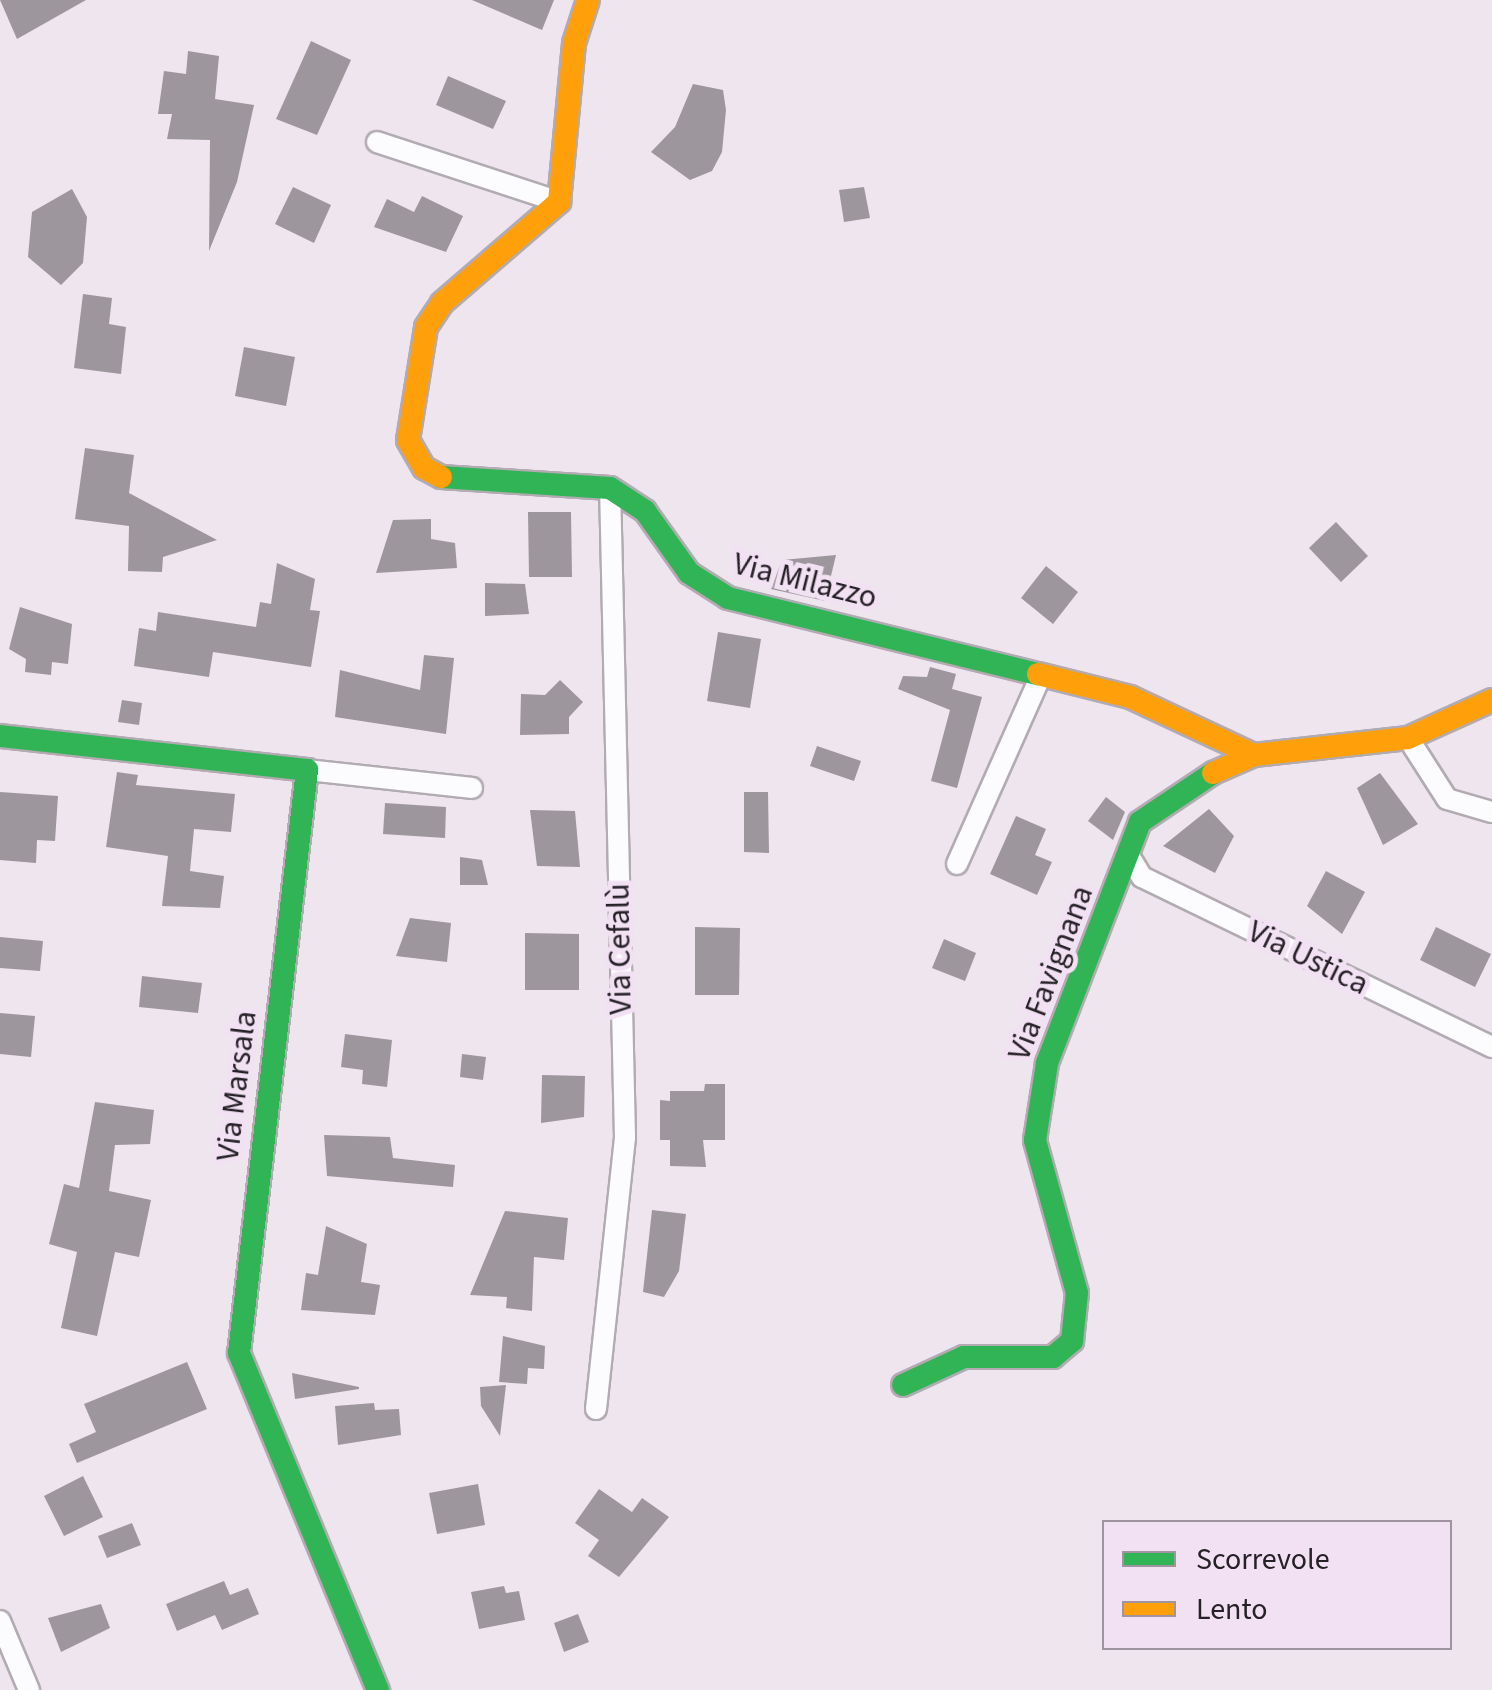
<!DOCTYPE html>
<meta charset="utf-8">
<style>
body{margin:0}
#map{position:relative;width:1492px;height:1690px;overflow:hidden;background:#eee5ef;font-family:"Source Sans 3",sans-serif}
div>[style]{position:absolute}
.building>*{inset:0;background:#9e969d}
.roads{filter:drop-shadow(2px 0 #b2abb2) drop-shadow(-2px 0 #b2abb2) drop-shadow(0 2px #b2abb2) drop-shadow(0 -2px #b2abb2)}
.street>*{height:20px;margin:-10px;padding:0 10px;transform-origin:10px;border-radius:10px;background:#fcfbfd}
.fast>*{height:22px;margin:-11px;padding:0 11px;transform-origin:11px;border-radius:11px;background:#30b455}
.slow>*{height:22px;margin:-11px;padding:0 11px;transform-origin:11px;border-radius:11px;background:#ff9f0a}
span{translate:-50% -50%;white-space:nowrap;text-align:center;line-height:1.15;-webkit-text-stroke:10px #f2e1f3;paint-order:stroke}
.street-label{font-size:32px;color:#262027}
.legend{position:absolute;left:1102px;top:1520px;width:350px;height:130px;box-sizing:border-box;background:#f2e1f3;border:2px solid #a094a1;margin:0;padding:12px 18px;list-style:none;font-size:30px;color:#262027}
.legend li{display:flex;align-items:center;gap:20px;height:50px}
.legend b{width:50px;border:2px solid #a094a1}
</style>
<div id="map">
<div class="building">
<i style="clip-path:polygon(0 0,86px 0,17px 39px)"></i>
<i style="clip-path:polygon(472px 0,554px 0,542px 30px)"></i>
<i style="clip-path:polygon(311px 41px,351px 60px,317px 135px,276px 119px)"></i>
<i style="clip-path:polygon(188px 51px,219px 56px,215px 99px,254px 105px,237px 182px,209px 251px,210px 140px,167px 139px,172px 114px,158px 114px,164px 71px,186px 74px)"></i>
<i style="clip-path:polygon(448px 76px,506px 101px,493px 129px,436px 105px)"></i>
<i style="clip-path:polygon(693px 84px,723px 90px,726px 110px,722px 152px,712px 171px,690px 180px,651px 152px,675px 127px)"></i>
<i style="clip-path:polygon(293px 187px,331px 205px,314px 243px,275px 224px)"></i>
<i style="clip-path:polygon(864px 187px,870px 218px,844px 222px,839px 190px)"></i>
<i style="clip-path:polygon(72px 189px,87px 217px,83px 263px,61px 285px,28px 257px,32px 212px)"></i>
<i style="clip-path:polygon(422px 196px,463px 216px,446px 252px,374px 227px,387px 199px,414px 212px)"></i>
<i style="clip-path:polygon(83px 294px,112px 298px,109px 324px,126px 327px,121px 374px,74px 368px)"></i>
<i style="clip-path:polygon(244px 347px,295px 357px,286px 406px,235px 396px)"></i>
<i style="clip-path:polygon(85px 448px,134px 455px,129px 493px,217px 540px,163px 557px,162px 572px,128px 571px,129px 526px,75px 519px)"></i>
<i style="clip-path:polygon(528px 512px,571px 512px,572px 577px,529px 577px)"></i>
<i style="clip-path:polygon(431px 519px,431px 539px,455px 543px,457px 568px,376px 573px,393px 520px)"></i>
<i style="clip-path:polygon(1336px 522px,1368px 556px,1341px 582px,1309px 548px)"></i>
<i style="clip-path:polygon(836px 555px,825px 601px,771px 589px,782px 560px)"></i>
<i style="clip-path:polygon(277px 563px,315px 579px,310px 610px,320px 611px,311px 667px,213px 652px,209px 677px,134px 666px,139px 628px,156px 631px,158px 612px,256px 627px,260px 602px,271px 604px)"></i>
<i style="clip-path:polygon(1046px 566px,1078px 592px,1053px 624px,1021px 598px)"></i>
<i style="clip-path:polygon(485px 583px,525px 584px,529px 614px,485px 616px)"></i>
<i style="clip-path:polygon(20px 607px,72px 624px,68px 664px,52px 662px,51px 675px,25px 672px,26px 659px,9px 649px)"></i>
<i style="clip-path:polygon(718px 632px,761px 639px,750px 708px,707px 701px)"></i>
<i style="clip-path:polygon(424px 655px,454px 658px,446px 734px,335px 717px,340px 670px,420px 690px)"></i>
<i style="clip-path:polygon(930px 667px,956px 674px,952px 689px,982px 697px,957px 788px,931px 781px,950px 710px,898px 689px,903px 676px,927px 677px)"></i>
<i style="clip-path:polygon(560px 680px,583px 702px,569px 717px,569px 734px,520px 735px,521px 694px,545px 695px)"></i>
<i style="clip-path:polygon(122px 700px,142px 703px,139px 725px,118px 722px)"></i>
<i style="clip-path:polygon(817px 746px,861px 761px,854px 781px,810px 766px)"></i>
<i style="clip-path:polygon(117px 772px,138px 775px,136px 785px,235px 794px,231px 832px,194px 829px,190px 871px,224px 876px,220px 908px,162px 906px,168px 856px,106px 847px)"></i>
<i style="clip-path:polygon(1380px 773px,1418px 824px,1383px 845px,1357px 788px)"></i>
<i style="clip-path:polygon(0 792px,58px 796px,55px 841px,37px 840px,36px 863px,0 860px)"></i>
<i style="clip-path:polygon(744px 792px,768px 792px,769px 853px,744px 852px)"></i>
<i style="clip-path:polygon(1106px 797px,1125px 812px,1113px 840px,1088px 821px)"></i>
<i style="clip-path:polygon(385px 803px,446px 807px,445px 838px,383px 834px)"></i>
<i style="clip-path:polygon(1209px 809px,1234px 836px,1215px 873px,1163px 846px)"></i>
<i style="clip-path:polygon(530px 810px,575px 811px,580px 867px,537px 866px)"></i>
<i style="clip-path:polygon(1016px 816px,1046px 829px,1035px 855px,1052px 862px,1037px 895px,990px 874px)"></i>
<i style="clip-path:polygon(460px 857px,482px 860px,488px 885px,460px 885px)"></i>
<i style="clip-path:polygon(1326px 871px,1365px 892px,1342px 934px,1307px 906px)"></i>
<i style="clip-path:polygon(410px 918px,451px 923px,447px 962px,396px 956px)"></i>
<i style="clip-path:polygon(695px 927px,740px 928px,739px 995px,695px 995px)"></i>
<i style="clip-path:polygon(1436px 927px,1491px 954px,1475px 987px,1420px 960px)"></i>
<i style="clip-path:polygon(525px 933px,579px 934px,579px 990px,525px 990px)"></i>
<i style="clip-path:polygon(0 937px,43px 941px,40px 971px,0 968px)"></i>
<i style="clip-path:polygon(944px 939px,976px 953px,965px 981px,932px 968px)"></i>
<i style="clip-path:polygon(142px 976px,202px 983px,198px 1013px,139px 1007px)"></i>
<i style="clip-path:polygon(0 1013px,35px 1016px,31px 1057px,0 1054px)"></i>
<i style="clip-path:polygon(345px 1034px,392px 1040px,387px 1087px,362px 1084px,363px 1070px,341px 1067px)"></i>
<i style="clip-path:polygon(462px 1054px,486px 1057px,483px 1080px,460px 1077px)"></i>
<i style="clip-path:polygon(542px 1075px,585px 1076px,584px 1117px,541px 1123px)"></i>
<i style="clip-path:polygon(705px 1084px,725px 1084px,725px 1140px,703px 1140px,706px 1167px,670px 1166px,670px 1140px,660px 1140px,660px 1100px,670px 1101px,670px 1091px,704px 1091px)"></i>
<i style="clip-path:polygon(95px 1102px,154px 1110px,150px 1144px,115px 1145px,109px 1191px,151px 1200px,139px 1257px,115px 1252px,97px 1336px,61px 1328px,77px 1252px,49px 1244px,64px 1184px,79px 1188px)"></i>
<i style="clip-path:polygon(324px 1135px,390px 1137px,393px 1158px,455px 1165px,453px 1187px,327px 1176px)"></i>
<i style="clip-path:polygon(652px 1210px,686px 1214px,679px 1271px,664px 1297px,643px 1292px)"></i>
<i style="clip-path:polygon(505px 1211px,568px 1218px,564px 1260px,534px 1257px,532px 1311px,506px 1308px,507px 1297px,470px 1295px)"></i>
<i style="clip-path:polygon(326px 1226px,367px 1244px,361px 1282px,380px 1285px,375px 1315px,301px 1310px,306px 1273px,318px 1275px)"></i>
<i style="clip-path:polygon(503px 1336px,545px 1346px,544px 1369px,528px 1368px,527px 1384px,499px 1382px)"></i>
<i style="clip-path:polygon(187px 1362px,207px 1409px,77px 1463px,69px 1444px,96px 1432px,84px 1404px)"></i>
<i style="clip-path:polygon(292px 1373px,359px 1387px,359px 1389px,295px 1399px)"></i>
<i style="clip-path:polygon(506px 1385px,500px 1436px,481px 1406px,480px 1387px)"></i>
<i style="clip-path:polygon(374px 1403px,375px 1410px,399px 1409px,401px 1435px,338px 1445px,335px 1406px)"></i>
<i style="clip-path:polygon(83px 1476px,103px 1517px,64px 1536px,44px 1496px)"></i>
<i style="clip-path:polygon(478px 1484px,485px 1525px,437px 1534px,429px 1493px)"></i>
<i style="clip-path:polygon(599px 1489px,632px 1512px,642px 1498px,669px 1517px,619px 1577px,588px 1556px,599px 1540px,575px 1523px)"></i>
<i style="clip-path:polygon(132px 1523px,141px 1545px,107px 1558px,98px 1536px)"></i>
<i style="clip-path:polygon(224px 1581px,230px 1595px,248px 1588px,259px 1614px,222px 1630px,215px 1615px,177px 1631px,166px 1604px)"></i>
<i style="clip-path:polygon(504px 1586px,506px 1593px,519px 1591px,525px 1620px,479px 1629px,471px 1592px)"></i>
<i style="clip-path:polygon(101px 1604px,110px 1628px,61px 1652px,48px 1618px)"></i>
<i style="clip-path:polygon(578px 1614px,589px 1642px,564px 1652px,554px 1623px)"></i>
</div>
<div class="roads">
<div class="street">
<i style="left:377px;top:142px;width:192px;rotate:18.2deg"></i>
<i style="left:1408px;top:738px;width:72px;rotate:57.4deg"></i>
<i style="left:1447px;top:799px;width:47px;rotate:16.1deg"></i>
<i style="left:307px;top:770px;width:166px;rotate:6.2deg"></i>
<i style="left:1131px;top:859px;width:21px;rotate:59deg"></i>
<i style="left:1142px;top:877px;width:389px;rotate:25.9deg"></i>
<i style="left:957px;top:864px;width:207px;rotate:-66deg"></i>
<i style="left:596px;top:1409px;width:274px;rotate:-83.9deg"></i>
<i style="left:625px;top:1137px;width:649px;rotate:-91.32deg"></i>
<i style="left:0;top:1621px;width:75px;rotate:67.2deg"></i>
</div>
<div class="fast">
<i style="left:441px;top:477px;width:169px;rotate:3.7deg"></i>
<i style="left:610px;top:488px;width:42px;rotate:33.3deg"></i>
<i style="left:645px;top:511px;width:76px;rotate:54.6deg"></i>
<i style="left:689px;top:573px;width:46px;rotate:32.7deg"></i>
<i style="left:728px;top:598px;width:319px;rotate:13.8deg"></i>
<i style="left:0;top:736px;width:309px;rotate:6.3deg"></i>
<i style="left:307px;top:770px;width:587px;rotate:96.65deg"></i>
<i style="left:239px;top:1353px;width:365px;rotate:67.6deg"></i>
<i style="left:903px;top:1385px;width:67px;rotate:-24.7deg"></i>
<i style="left:964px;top:1357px;width:89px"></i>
<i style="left:1053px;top:1357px;width:25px;rotate:-40deg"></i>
<i style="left:1072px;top:1341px;width:48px;rotate:-84.1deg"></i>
<i style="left:1077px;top:1293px;width:159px;rotate:-105.4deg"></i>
<i style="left:1035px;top:1140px;width:78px;rotate:-81.1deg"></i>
<i style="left:1047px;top:1063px;width:258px;rotate:-68.9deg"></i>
<i style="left:1140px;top:822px;width:88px;rotate:-33.9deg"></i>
</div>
<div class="slow">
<i style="left:441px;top:477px;width:19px;rotate:-152deg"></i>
<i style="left:424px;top:468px;width:32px;rotate:-120deg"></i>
<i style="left:408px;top:440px;width:114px;rotate:-80.9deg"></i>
<i style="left:426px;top:327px;width:29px;rotate:-56deg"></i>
<i style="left:442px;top:303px;width:155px;rotate:-40.8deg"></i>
<i style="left:559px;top:202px;width:160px;rotate:-84.6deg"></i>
<i style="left:574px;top:43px;width:45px;rotate:-72deg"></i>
<i style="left:1038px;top:674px;width:95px;rotate:14deg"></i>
<i style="left:1130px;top:697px;width:137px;rotate:25.1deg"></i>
<i style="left:1213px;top:773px;width:45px;rotate:-23.7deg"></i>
<i style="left:1254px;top:755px;width:155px;rotate:-6.3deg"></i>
<i style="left:1408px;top:738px;width:92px;rotate:-24.3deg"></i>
</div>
</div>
<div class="street-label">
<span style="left:805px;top:581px;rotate:14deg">Via Milazzo</span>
<span style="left:620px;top:949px;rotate:-91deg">Via Cefalù</span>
<span style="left:1308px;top:958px;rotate:26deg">Via Ustica</span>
<span style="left:1051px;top:973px;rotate:-69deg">Via Favignana</span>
<span style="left:237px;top:1086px;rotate:-83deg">Via Marsala</span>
</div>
<ul class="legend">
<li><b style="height:12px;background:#30b455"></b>Scorrevole</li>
<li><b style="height:12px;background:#ff9f0a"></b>Lento</li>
</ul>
</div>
